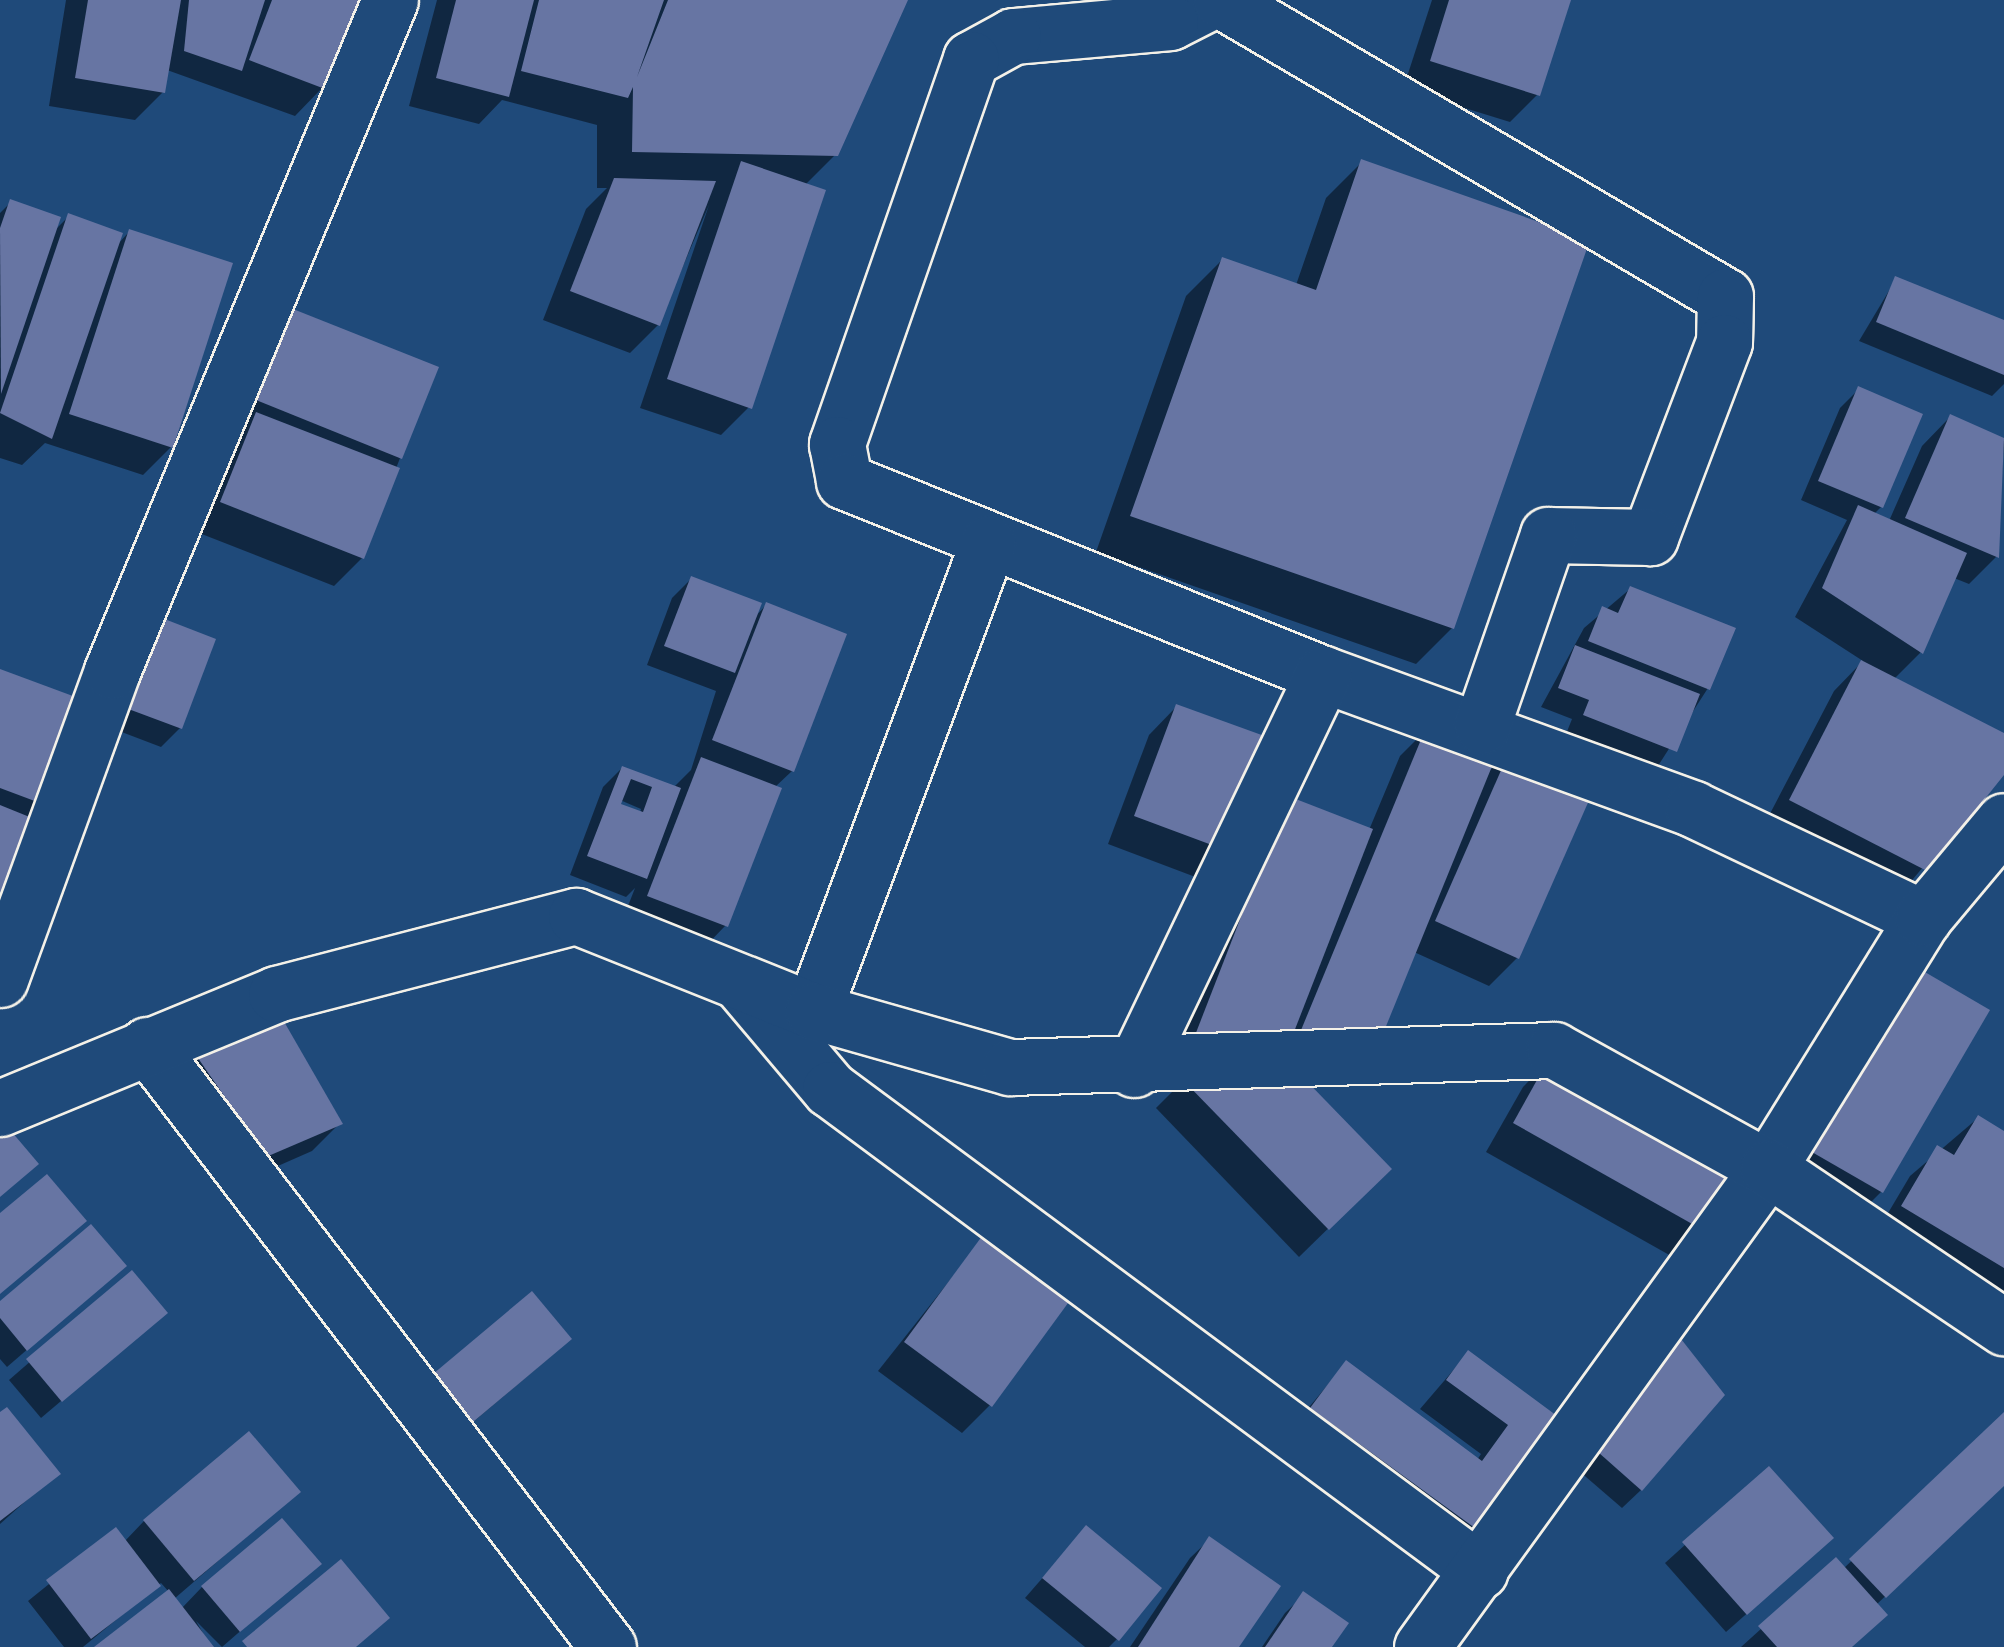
<!DOCTYPE html>
<style>
body{margin:0}
#map{position:relative;width:2004px;height:1647px;overflow:hidden;background:#1f4a7a;font-family:"Gochi Hand",sans-serif}
div>[style]{position:absolute}
.shadow>*{inset:0;background:#0007}
.building>*{inset:0;background:#6775a3}
.roads{filter:drop-shadow(2px 0 #f4f1e8) drop-shadow(-2px 0 #f4f1e8) drop-shadow(0 2px #f4f1e8) drop-shadow(0 -2px #f4f1e8)}
.street>*{height:55px;margin:-27.5px;padding:0 27.5px;transform-origin:27.5px;border-radius:27.5px;background:#1f4a7a}
.secondary>*{height:55px;margin:-27.5px;padding:0 27.5px;transform-origin:27.5px;border-radius:27.5px;background:#1f4a7a}
span{translate:-50% -50%;white-space:nowrap;text-align:center;line-height:1.15;-webkit-text-stroke:8px #1f4a7a;paint-order:stroke}
</style>
<div id="map">
<div class="shadow">
<i style="clip-path:polygon(66px 0,356px 0,323px 87px,295px 116px,167px 70px,163px 92px,135px 120px,49px 106px)"></i>
<i style="clip-path:polygon(437px 0,905px 0,836px 154px,805px 185px,749px 407px,721px 435px,640px 408px,709px 205px,658px 325px,630px 353px,543px 320px,586px 209px,607px 188px,597px 188px,597px 125px,502px 100px,479px 124px,409px 106px)"></i>
<i style="clip-path:polygon(1432px 0,1568px 0,1538px 94px,1510px 122px,1403px 89px)"></i>
<i style="clip-path:polygon(1362px 162px,1452px 628px,1416px 664px,1096px 552px,1186px 296px,1222px 260px,1296px 285px,1326px 198px)"></i>
<i style="clip-path:polygon(11px 202px,54px 231px,69px 216px,116px 246px,129px 232px,171px 447px,143px 475px,45px 443px,22px 465px,0 458px,0 213px)"></i>
<i style="clip-path:polygon(1896px 279px,2004px 323px,2004px 384px,1992px 396px,1859px 341px)"></i>
<i style="clip-path:polygon(294px 312px,400px 458px,362px 558px,334px 586px,194px 531px,266px 340px)"></i>
<i style="clip-path:polygon(1859px 389px,1881px 507px,1874px 514px,1889px 521px,1922px 446px,1950px 417px,2004px 441px,1997px 556px,1969px 584px,1954px 578px,1920px 653px,1894px 679px,2004px 736px,2004px 771px,1897px 898px,1762px 829px,1834px 691px,1863px 661px,1795px 617px,1847px 520px,1801px 500px,1840px 408px)"></i>
<i style="clip-path:polygon(evenodd,691px 579px,753px 619px,766px 605px,792px 771px,774px 788px,726px 925px,698px 954px,621px 924px,635px 888px,626px 897px,570px 875px,603px 787px,622px 768px,673px 788px,691px 770px,716px 691px,647px 665px,672px 598px,691px 579px,620px 800px,641px 809px,640px 813px,618px 805px,620px 800px)"></i>
<i style="clip-path:polygon(1630px 589px,1708px 688px,1656px 769px,1566px 734px,1572px 719px,1541px 707px,1584px 628px)"></i>
<i style="clip-path:polygon(150px 616px,180px 728px,161px 747px,98px 723px)"></i>
<i style="clip-path:polygon(0 671px,85px 704px,0 906px)"></i>
<i style="clip-path:polygon(1177px 706px,1274px 743px,1206px 881px,1108px 844px,1149px 735px)"></i>
<i style="clip-path:polygon(1428px 728px,1487px 773px,1514px 746px,1517px 958px,1489px 986px,1414px 952px,1378px 1039px,1166px 1070px,1260px 827px,1369px 830px,1400px 756px)"></i>
<i style="clip-path:polygon(1986px 1011px,1881px 1192px,1853px 1220px,1772px 1172px)"></i>
<i style="clip-path:polygon(191px 1047px,340px 1123px,312px 1151px,237px 1184px,163px 1075px)"></i>
<i style="clip-path:polygon(1551px 1058px,1708px 1233px,1680px 1261px,1486px 1152px,1523px 1087px)"></i>
<i style="clip-path:polygon(1183px 1081px,1389px 1169px,1299px 1257px,1156px 1108px)"></i>
<i style="clip-path:polygon(1978px 1118px,2004px 1134px,2004px 1312px,1875px 1235px,1910px 1176px)"></i>
<i style="clip-path:polygon(992px 1227px,990px 1405px,962px 1433px,878px 1371px)"></i>
<i style="clip-path:polygon(124px 1266px,7px 1367px,0 1359px,0 1304px)"></i>
<i style="clip-path:polygon(132px 1273px,165px 1313px,41px 1418px,9px 1380px)"></i>
<i style="clip-path:polygon(1656px 1352px,1641px 1490px,1622px 1508px,1564px 1458px)"></i>
<i style="clip-path:polygon(1468px 1353px,1569px 1428px,1460px 1566px,1284px 1437px,1346px 1363px,1477px 1460px,1481px 1454px,1420px 1409px)"></i>
<i style="clip-path:polygon(550px 1357px,453px 1439px,434px 1376px)"></i>
<i style="clip-path:polygon(0 1415px,57px 1473px,0 1524px)"></i>
<i style="clip-path:polygon(2004px 1416px,2004px 1484px,1876px 1605px,1851px 1647px,1741px 1647px,1836px 1561px,1843px 1569px)"></i>
<i style="clip-path:polygon(1769px 1469px,1812px 1556px,1726px 1632px,1665px 1563px)"></i>
<i style="clip-path:polygon(298px 1492px,174px 1599px,181px 1609px,202px 1587px,318px 1564px,222px 1647px,196px 1621px,211px 1647px,98px 1647px,169px 1592px,161px 1583px,83px 1647px,64px 1647px,28px 1601px,116px 1530px,124px 1542px,144px 1521px)"></i>
<i style="clip-path:polygon(1086px 1528px,1117px 1639px,1109px 1647px,1085px 1647px,1025px 1598px)"></i>
<i style="clip-path:polygon(1209px 1540px,1236px 1647px,1130px 1647px,1190px 1558px)"></i>
<i style="clip-path:polygon(1304px 1595px,1329px 1647px,1262px 1647px,1285px 1613px)"></i>
</div>
<div class="building">
<i style="clip-path:polygon(88px 0,181px 0,165px 93px,75px 78px)"></i>
<i style="clip-path:polygon(189px 0,265px 0,242px 71px,184px 51px)"></i>
<i style="clip-path:polygon(272px 0,359px 0,325px 89px,249px 60px)"></i>
<i style="clip-path:polygon(456px 0,534px 0,509px 97px,436px 78px)"></i>
<i style="clip-path:polygon(539px 0,664px 0,637px 77px,668px 0,908px 0,838px 156px,632px 152px,633px 87px,628px 98px,521px 71px)"></i>
<i style="clip-path:polygon(1449px 0,1571px 0,1540px 96px,1430px 61px)"></i>
<i style="clip-path:polygon(1361px 159px,1590px 240px,1454px 629px,1130px 516px,1222px 257px,1316px 290px)"></i>
<i style="clip-path:polygon(741px 161px,826px 190px,752px 409px,667px 379px)"></i>
<i style="clip-path:polygon(614px 178px,716px 181px,660px 326px,570px 291px)"></i>
<i style="clip-path:polygon(10px 199px,61px 217px,1px 394px,0 228px)"></i>
<i style="clip-path:polygon(68px 213px,123px 233px,52px 439px,0 413px)"></i>
<i style="clip-path:polygon(129px 229px,233px 263px,173px 448px,69px 414px)"></i>
<i style="clip-path:polygon(1895px 276px,2004px 320px,2004px 375px,1876px 322px)"></i>
<i style="clip-path:polygon(293px 309px,439px 367px,402px 459px,256px 400px)"></i>
<i style="clip-path:polygon(1858px 386px,1923px 414px,1883px 508px,1818px 481px)"></i>
<i style="clip-path:polygon(256px 412px,400px 468px,364px 559px,220px 502px)"></i>
<i style="clip-path:polygon(1950px 414px,2004px 438px,1999px 558px,1905px 518px)"></i>
<i style="clip-path:polygon(1858px 505px,1967px 553px,1923px 654px,1822px 588px)"></i>
<i style="clip-path:polygon(691px 576px,762px 603px,735px 673px,664px 646px)"></i>
<i style="clip-path:polygon(1630px 586px,1736px 628px,1710px 690px,1588px 641px,1602px 606px,1618px 613px)"></i>
<i style="clip-path:polygon(766px 602px,847px 634px,794px 772px,712px 740px)"></i>
<i style="clip-path:polygon(149px 613px,216px 639px,182px 729px,115px 704px)"></i>
<i style="clip-path:polygon(1575px 645px,1700px 694px,1677px 752px,1583px 715px,1589px 700px,1558px 688px)"></i>
<i style="clip-path:polygon(1861px 660px,2004px 733px,2004px 775px,1927px 871px,1789px 800px)"></i>
<i style="clip-path:polygon(0 669px,89px 702px,48px 806px,0 788px)"></i>
<i style="clip-path:polygon(1176px 704px,1278px 741px,1236px 854px,1134px 816px)"></i>
<i style="clip-path:polygon(1427px 725px,1497px 754px,1380px 1041px,1299px 1035px)"></i>
<i style="clip-path:polygon(1513px 743px,1598px 780px,1519px 959px,1435px 921px)"></i>
<i style="clip-path:polygon(701px 757px,782px 788px,728px 927px,647px 896px)"></i>
<i style="clip-path:polygon(evenodd,622px 766px,681px 788px,647px 879px,587px 856px,622px 766px,631px 779px,652px 787px,643px 812px,621px 804px,631px 779px)"></i>
<i style="clip-path:polygon(1288px 796px,1373px 829px,1292px 1037px,1192px 1043px)"></i>
<i style="clip-path:polygon(0 805px,37px 820px,0 912px)"></i>
<i style="clip-path:polygon(1906px 961px,1990px 1010px,1883px 1193px,1798px 1144px)"></i>
<i style="clip-path:polygon(271px 999px,343px 1124px,266px 1157px,189px 1045px)"></i>
<i style="clip-path:polygon(1551px 1055px,1748px 1166px,1710px 1234px,1513px 1123px)"></i>
<i style="clip-path:polygon(1293px 1067px,1392px 1169px,1329px 1230px,1182px 1079px)"></i>
<i style="clip-path:polygon(1978px 1115px,2004px 1131px,2004px 1268px,1901px 1206px,1937px 1145px,1954px 1155px)"></i>
<i style="clip-path:polygon(0 1118px,39px 1164px,0 1197px)"></i>
<i style="clip-path:polygon(47px 1174px,87px 1221px,0 1294px,0 1213px)"></i>
<i style="clip-path:polygon(91px 1224px,127px 1266px,27px 1351px,0 1318px,0 1301px)"></i>
<i style="clip-path:polygon(991px 1224px,1079px 1288px,992px 1407px,904px 1342px)"></i>
<i style="clip-path:polygon(132px 1270px,168px 1313px,62px 1402px,26px 1359px)"></i>
<i style="clip-path:polygon(532px 1291px,572px 1339px,473px 1422px,433px 1374px)"></i>
<i style="clip-path:polygon(1674px 1330px,1725px 1395px,1642px 1491px,1581px 1437px)"></i>
<i style="clip-path:polygon(1468px 1350px,1572px 1427px,1490px 1539px,1310px 1408px,1346px 1360px,1482px 1461px,1508px 1425px,1446px 1380px)"></i>
<i style="clip-path:polygon(7px 1407px,61px 1474px,0 1521px,0 1412px)"></i>
<i style="clip-path:polygon(2004px 1412px,2004px 1486px,1886px 1598px,1849px 1559px)"></i>
<i style="clip-path:polygon(249px 1431px,301px 1492px,194px 1581px,143px 1520px)"></i>
<i style="clip-path:polygon(1769px 1466px,1834px 1538px,1747px 1615px,1682px 1542px)"></i>
<i style="clip-path:polygon(282px 1518px,322px 1564px,240px 1632px,201px 1586px)"></i>
<i style="clip-path:polygon(1086px 1525px,1162px 1588px,1119px 1641px,1042px 1578px)"></i>
<i style="clip-path:polygon(116px 1527px,161px 1586px,91px 1639px,46px 1580px)"></i>
<i style="clip-path:polygon(1209px 1536px,1281px 1586px,1239px 1647px,1138px 1647px)"></i>
<i style="clip-path:polygon(1836px 1557px,1888px 1615px,1852px 1647px,1777px 1647px,1758px 1626px)"></i>
<i style="clip-path:polygon(341px 1559px,390px 1618px,356px 1647px,247px 1647px,242px 1641px)"></i>
<i style="clip-path:polygon(169px 1589px,214px 1647px,94px 1647px)"></i>
<i style="clip-path:polygon(1303px 1591px,1349px 1623px,1332px 1647px,1265px 1647px)"></i>
</div>
<div class="roads">
<div class="street">
<i style="left:1213px;top:0;width:48px;rotate:152.9deg"></i>
<i style="left:1170px;top:22px;width:158px;rotate:174.9deg"></i>
<i style="left:1013px;top:36px;width:48px;rotate:151.3deg"></i>
<i style="left:971px;top:59px;width:408px;rotate:109.2deg"></i>
<i style="left:837px;top:444px;width:38px;rotate:79deg"></i>
<i style="left:844px;top:481px;width:516px;rotate:21.95deg"></i>
<i style="left:1323px;top:674px;width:394px;rotate:20deg"></i>
<i style="left:1693px;top:809px;width:255px;rotate:25.4deg"></i>
<i style="left:1221px;top:0;width:584px;rotate:30.43deg"></i>
<i style="left:1725px;top:296px;width:46px;rotate:91.2deg"></i>
<i style="left:1724px;top:342px;width:209px;rotate:110.8deg"></i>
<i style="left:1650px;top:537px;width:102px;rotate:-178.9deg"></i>
<i style="left:1548px;top:535px;width:202px;rotate:109.1deg"></i>
<i style="left:0;top:979px;width:328px;rotate:-70deg"></i>
<i style="left:112px;top:671px;width:726px;rotate:-67.5deg"></i>
<i style="left:742px;top:985px;width:136px;rotate:49.8deg"></i>
<i style="left:830px;top:1089px;width:809px;rotate:36.56deg"></i>
<i style="left:813px;top:1011px;width:499px;rotate:-69.5deg"></i>
<i style="left:147px;top:1045px;width:758px;rotate:52.56deg"></i>
<i style="left:1134px;top:1069px;width:438px;rotate:-64.4deg"></i>
<i style="left:1422px;top:1647px;width:591px;rotate:-54.16deg"></i>
<i style="left:1768px;top:1168px;width:294px;rotate:-58.2deg"></i>
<i style="left:1923px;top:918px;width:126px;rotate:-50.1deg"></i>
</div>
<div class="secondary">
<i style="left:0;top:1108px;width:299px;rotate:-22.4deg"></i>
<i style="left:276px;top:994px;width:310px;rotate:-14.6deg"></i>
<i style="left:576px;top:916px;width:255px;rotate:21.8deg"></i>
<i style="left:813px;top:1011px;width:205px;rotate:15.9deg"></i>
<i style="left:1010px;top:1067px;width:544px;rotate:-1.79deg"></i>
<i style="left:1554px;top:1050px;width:244px;rotate:28.9deg"></i>
<i style="left:1768px;top:1168px;width:285px;rotate:34deg"></i>
</div>
</div>
</div>
